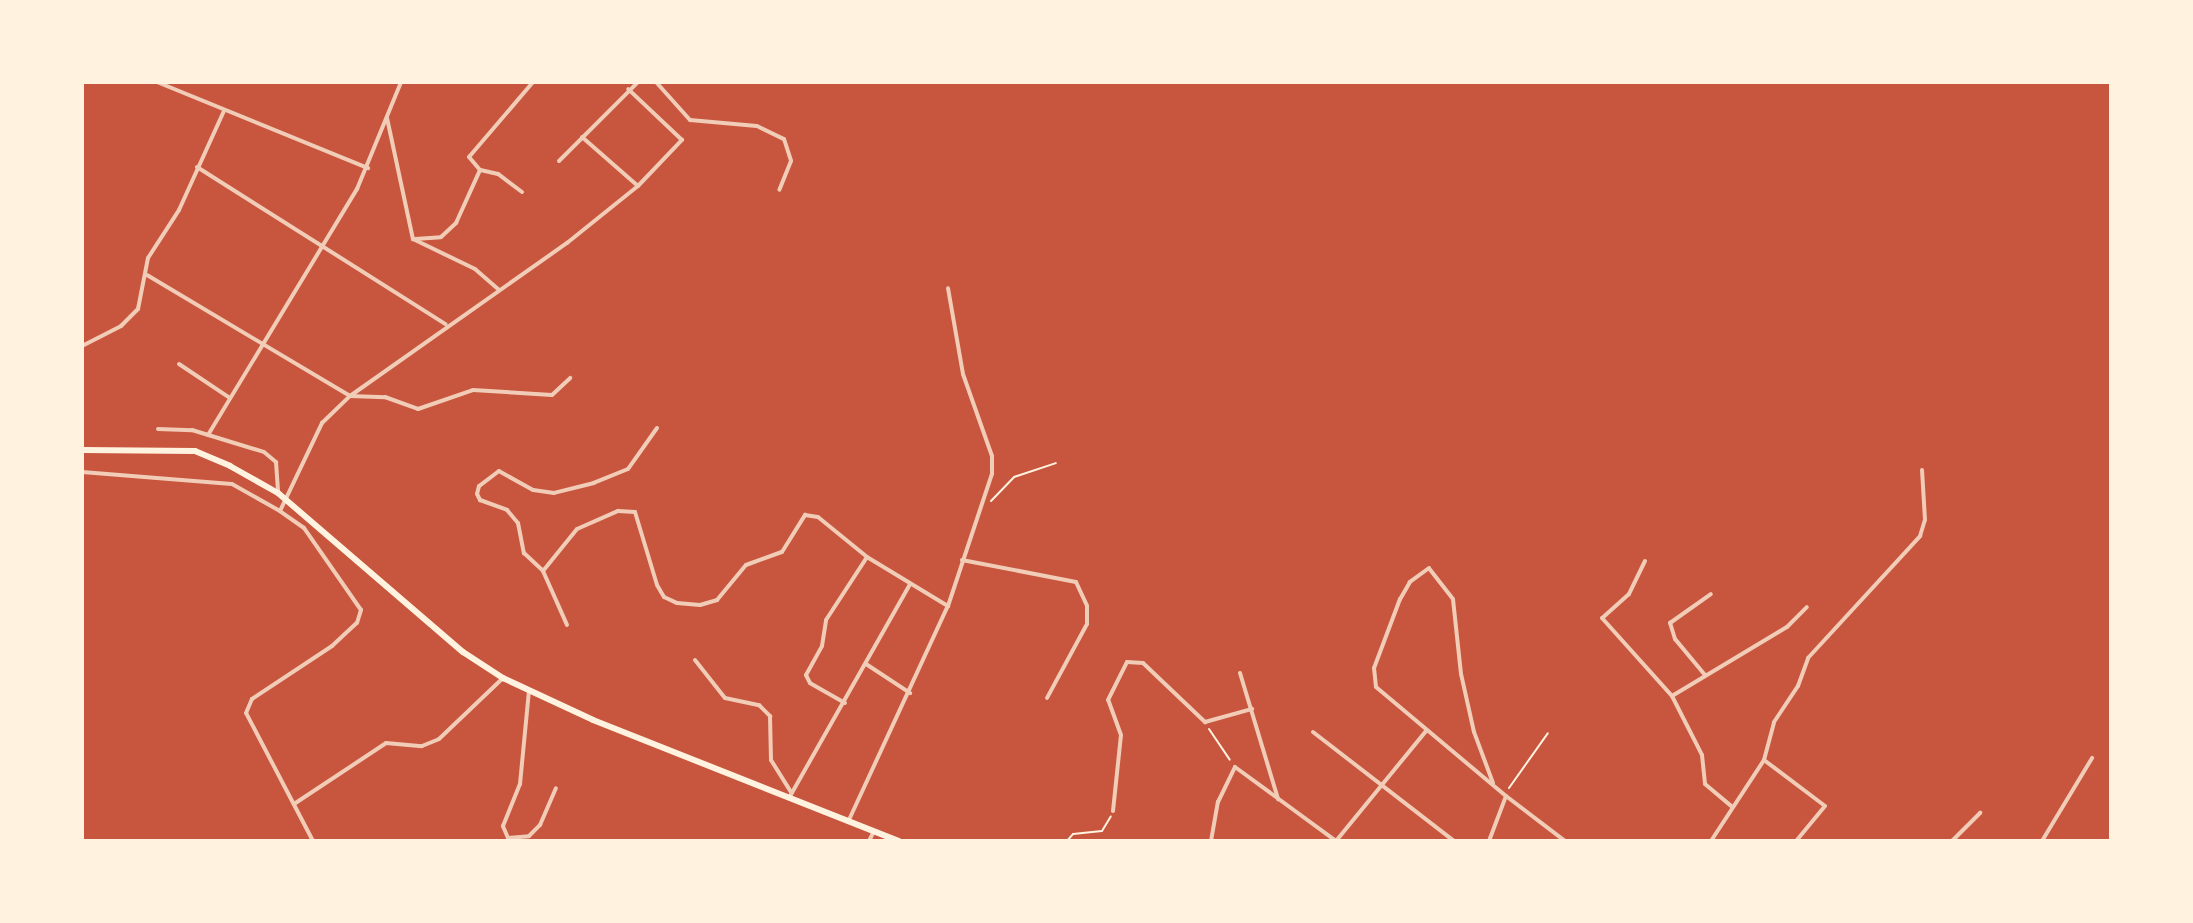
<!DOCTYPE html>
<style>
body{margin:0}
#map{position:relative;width:2193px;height:923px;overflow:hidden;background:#c8553d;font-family:"Work Sans",sans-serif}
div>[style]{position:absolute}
.path>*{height:2px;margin:-1px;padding:0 1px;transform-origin:1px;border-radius:1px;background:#fff3e0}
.minor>*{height:4px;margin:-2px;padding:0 2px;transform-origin:2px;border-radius:2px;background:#f1ccb7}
.secondary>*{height:6px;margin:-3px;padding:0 3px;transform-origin:3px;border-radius:3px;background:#fff3e0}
span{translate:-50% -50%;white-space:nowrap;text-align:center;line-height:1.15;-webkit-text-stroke:6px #fff3e0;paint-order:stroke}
.frame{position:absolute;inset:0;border:84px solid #fff3e0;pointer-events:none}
</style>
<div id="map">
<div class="path">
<i style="left:991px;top:501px;width:33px;rotate:-46deg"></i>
<i style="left:1014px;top:477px;width:44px;rotate:-18.4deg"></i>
<i style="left:1209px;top:729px;width:37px;rotate:56deg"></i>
<i style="left:1509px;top:788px;width:67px;rotate:-54.7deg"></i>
<i style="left:1067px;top:841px;width:9px;rotate:-49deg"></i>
<i style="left:1073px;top:834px;width:29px;rotate:-6deg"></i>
<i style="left:1102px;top:831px;width:17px;rotate:-59deg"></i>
</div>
<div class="minor">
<i style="left:157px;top:82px;width:228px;rotate:22.2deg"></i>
<i style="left:656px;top:82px;width:51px;rotate:48.2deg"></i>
<i style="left:690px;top:120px;width:67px;rotate:5.1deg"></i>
<i style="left:757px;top:126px;width:30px;rotate:26deg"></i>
<i style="left:784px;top:139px;width:23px;rotate:72deg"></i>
<i style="left:791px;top:161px;width:31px;rotate:112deg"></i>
<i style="left:387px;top:118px;width:124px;rotate:77.9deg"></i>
<i style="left:413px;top:239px;width:69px;rotate:25.8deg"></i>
<i style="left:475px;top:269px;width:32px;rotate:41deg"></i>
<i style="left:582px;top:137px;width:74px;rotate:41.2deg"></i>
<i style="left:559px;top:161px;width:112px;rotate:-45deg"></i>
<i style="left:197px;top:167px;width:294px;rotate:32.3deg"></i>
<i style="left:522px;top:192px;width:30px;rotate:-143deg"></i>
<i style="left:498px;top:174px;width:18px;rotate:-167deg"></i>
<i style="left:480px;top:170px;width:17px;rotate:-130deg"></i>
<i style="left:469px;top:157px;width:99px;rotate:-49.5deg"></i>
<i style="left:415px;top:239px;width:26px;rotate:-4deg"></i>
<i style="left:441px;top:237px;width:21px;rotate:-43deg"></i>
<i style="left:456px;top:223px;width:58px;rotate:-65.6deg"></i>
<i style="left:147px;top:275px;width:236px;rotate:30.8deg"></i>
<i style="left:350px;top:396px;width:35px;rotate:2deg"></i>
<i style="left:385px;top:397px;width:35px;rotate:20deg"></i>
<i style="left:418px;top:409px;width:58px;rotate:-19.1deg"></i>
<i style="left:473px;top:390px;width:79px;rotate:3.6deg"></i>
<i style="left:552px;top:395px;width:25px;rotate:-43deg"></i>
<i style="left:82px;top:346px;width:44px;rotate:-27.1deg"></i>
<i style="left:121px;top:326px;width:24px;rotate:-45deg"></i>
<i style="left:138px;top:309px;width:52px;rotate:-78.9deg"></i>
<i style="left:148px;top:258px;width:57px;rotate:-57.1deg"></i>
<i style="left:179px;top:210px;width:109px;rotate:-65.6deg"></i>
<i style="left:179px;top:364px;width:61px;rotate:33.7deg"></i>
<i style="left:657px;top:428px;width:50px;rotate:125.3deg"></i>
<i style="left:628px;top:469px;width:37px;rotate:158deg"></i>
<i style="left:594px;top:483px;width:41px;rotate:166deg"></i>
<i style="left:554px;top:493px;width:21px;rotate:-172deg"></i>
<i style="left:533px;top:490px;width:39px;rotate:-151deg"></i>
<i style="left:499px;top:471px;width:25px;rotate:143deg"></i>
<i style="left:479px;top:486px;width:8px;rotate:104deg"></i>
<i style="left:477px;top:494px;width:7px;rotate:63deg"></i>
<i style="left:480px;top:500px;width:29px;rotate:20deg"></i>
<i style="left:507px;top:510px;width:17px;rotate:50deg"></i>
<i style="left:518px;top:523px;width:31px;rotate:79deg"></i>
<i style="left:524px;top:553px;width:26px;rotate:43deg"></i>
<i style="left:543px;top:571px;width:54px;rotate:-51deg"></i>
<i style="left:577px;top:529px;width:45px;rotate:-23.7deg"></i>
<i style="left:618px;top:511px;width:17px;rotate:3deg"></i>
<i style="left:635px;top:512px;width:76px;rotate:73.2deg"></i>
<i style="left:657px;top:585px;width:14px;rotate:60deg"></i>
<i style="left:664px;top:597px;width:14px;rotate:25deg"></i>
<i style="left:677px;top:603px;width:23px;rotate:5deg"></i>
<i style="left:700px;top:605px;width:18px;rotate:-16deg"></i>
<i style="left:717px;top:600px;width:45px;rotate:-50.4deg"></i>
<i style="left:746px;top:565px;width:38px;rotate:-20deg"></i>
<i style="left:782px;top:552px;width:44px;rotate:-58.1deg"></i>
<i style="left:805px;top:515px;width:13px;rotate:9deg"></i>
<i style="left:818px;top:517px;width:63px;rotate:39.2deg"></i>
<i style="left:867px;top:557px;width:95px;rotate:31.2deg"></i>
<i style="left:158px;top:429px;width:34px;rotate:2deg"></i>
<i style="left:192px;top:430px;width:75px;rotate:17deg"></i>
<i style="left:264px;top:452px;width:16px;rotate:40deg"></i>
<i style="left:276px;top:462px;width:31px;rotate:86deg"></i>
<i style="left:208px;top:435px;width:288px;rotate:-58.8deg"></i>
<i style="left:357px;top:189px;width:116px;rotate:-67.6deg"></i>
<i style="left:82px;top:472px;width:150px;rotate:4.6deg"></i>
<i style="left:232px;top:484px;width:55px;rotate:29.4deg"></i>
<i style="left:962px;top:560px;width:116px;rotate:10.9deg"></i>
<i style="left:1076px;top:582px;width:26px;rotate:65deg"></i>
<i style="left:1087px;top:606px;width:18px;rotate:90deg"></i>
<i style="left:1087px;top:624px;width:84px;rotate:118.4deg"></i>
<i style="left:1645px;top:561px;width:37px;rotate:116deg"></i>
<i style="left:1629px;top:594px;width:36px;rotate:138deg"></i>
<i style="left:1602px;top:618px;width:105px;rotate:48.1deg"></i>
<i style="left:1672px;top:696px;width:66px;rotate:63deg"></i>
<i style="left:1702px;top:755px;width:29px;rotate:84deg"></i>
<i style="left:1705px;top:784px;width:34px;rotate:40deg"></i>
<i style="left:543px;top:571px;width:59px;rotate:66deg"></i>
<i style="left:695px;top:660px;width:48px;rotate:51.7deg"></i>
<i style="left:725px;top:698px;width:35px;rotate:12deg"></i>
<i style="left:759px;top:705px;width:16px;rotate:45deg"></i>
<i style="left:770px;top:716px;width:44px;rotate:88.7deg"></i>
<i style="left:771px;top:760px;width:39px;rotate:58deg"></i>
<i style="left:866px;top:664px;width:53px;rotate:33.4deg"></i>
<i style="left:1240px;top:673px;width:132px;rotate:73.2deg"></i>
<i style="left:1705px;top:675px;width:47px;rotate:-129.8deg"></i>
<i style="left:1675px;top:639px;width:17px;rotate:-107deg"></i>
<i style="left:1670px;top:623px;width:50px;rotate:-35.3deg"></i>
<i style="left:1672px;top:696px;width:134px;rotate:-31deg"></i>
<i style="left:1787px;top:627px;width:28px;rotate:-45deg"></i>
<i style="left:845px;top:703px;width:40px;rotate:-150.3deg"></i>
<i style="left:810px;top:683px;width:9px;rotate:-117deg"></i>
<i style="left:806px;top:675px;width:33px;rotate:-61deg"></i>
<i style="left:822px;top:646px;width:26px;rotate:-81deg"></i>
<i style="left:826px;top:620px;width:75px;rotate:-56.9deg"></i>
<i style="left:1313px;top:732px;width:178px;rotate:37.7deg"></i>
<i style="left:1764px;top:760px;width:76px;rotate:37deg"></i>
<i style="left:1825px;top:806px;width:45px;rotate:129.6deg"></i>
<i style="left:1493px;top:783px;width:54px;rotate:-110.4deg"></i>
<i style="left:1474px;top:732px;width:59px;rotate:-102.6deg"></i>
<i style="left:1461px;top:674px;width:75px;rotate:-96.1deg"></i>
<i style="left:1453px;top:599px;width:39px;rotate:-128deg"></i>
<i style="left:1429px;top:568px;width:24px;rotate:144deg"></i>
<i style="left:1410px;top:582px;width:20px;rotate:120deg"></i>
<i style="left:1400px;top:599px;width:74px;rotate:110.6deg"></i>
<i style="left:1374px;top:668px;width:19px;rotate:84deg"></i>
<i style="left:1376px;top:687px;width:170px;rotate:40deg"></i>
<i style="left:1506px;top:796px;width:74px;rotate:37.3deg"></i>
<i style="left:789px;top:798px;width:246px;rotate:-60.5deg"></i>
<i style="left:294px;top:804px;width:110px;rotate:-33.5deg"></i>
<i style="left:386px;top:743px;width:36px;rotate:5deg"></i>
<i style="left:422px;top:746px;width:18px;rotate:-22deg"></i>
<i style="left:439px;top:739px;width:88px;rotate:-43.6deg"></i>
<i style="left:1113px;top:811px;width:76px;rotate:-84deg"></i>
<i style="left:1121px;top:735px;width:37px;rotate:-110deg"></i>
<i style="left:1108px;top:700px;width:42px;rotate:-63.4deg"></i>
<i style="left:1127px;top:662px;width:16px;rotate:4deg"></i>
<i style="left:1143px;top:663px;width:86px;rotate:43.6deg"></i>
<i style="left:1205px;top:722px;width:49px;rotate:-15.5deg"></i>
<i style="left:848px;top:822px;width:238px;rotate:-65.2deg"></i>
<i style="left:948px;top:606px;width:139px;rotate:-71.6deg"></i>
<i style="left:992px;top:474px;width:18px;rotate:-90deg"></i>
<i style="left:992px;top:456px;width:87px;rotate:-109.5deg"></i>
<i style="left:963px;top:374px;width:87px;rotate:-99.9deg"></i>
<i style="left:508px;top:838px;width:13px;rotate:-113deg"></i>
<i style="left:503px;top:826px;width:45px;rotate:-68deg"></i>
<i style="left:520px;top:784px;width:93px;rotate:-84.5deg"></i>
<i style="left:508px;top:838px;width:21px;rotate:-5deg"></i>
<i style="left:529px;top:836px;width:16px;rotate:-45deg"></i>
<i style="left:540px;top:825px;width:40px;rotate:-66.6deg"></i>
<i style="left:313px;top:841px;width:144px;rotate:-117.6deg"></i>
<i style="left:246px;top:713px;width:15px;rotate:-67deg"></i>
<i style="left:252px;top:699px;width:96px;rotate:-33.5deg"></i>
<i style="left:332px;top:646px;width:34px;rotate:-43deg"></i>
<i style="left:357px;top:623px;width:14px;rotate:-73deg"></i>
<i style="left:361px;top:610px;width:100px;rotate:-124.8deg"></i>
<i style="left:304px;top:528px;width:29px;rotate:-145deg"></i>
<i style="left:280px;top:511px;width:98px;rotate:-64.5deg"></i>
<i style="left:322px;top:423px;width:39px;rotate:-44deg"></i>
<i style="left:350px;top:396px;width:266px;rotate:-35.2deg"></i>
<i style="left:567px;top:243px;width:91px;rotate:-38.8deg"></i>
<i style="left:638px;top:186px;width:64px;rotate:-46.3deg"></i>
<i style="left:682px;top:140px;width:74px;rotate:-136.6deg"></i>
<i style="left:869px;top:841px;width:11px;rotate:-63deg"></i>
<i style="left:1211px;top:841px;width:40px;rotate:-80deg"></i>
<i style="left:1218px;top:802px;width:39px;rotate:-64deg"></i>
<i style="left:1235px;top:767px;width:125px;rotate:36.2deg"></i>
<i style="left:1336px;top:841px;width:142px;rotate:-50.7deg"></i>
<i style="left:1489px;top:841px;width:48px;rotate:-69.3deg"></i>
<i style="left:1711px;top:841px;width:97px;rotate:-56.8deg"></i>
<i style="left:1764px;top:760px;width:39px;rotate:-75deg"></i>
<i style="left:1774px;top:722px;width:43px;rotate:-56.3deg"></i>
<i style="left:1798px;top:686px;width:30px;rotate:-70deg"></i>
<i style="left:1808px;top:658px;width:166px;rotate:-47.4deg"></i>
<i style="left:1920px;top:536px;width:17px;rotate:-73deg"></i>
<i style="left:1925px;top:520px;width:50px;rotate:-93.4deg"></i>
<i style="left:1952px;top:841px;width:40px;rotate:-45deg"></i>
<i style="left:2042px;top:841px;width:97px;rotate:-58.9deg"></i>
</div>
<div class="secondary">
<i style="left:82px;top:450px;width:113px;rotate:0.5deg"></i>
<i style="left:195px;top:451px;width:38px;rotate:23deg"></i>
<i style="left:230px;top:466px;width:55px;rotate:29.4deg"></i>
<i style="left:278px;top:493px;width:244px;rotate:40.7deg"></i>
<i style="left:463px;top:652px;width:48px;rotate:33deg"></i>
<i style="left:503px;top:678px;width:99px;rotate:25deg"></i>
<i style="left:593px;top:720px;width:329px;rotate:21.6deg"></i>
</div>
<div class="frame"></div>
</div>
